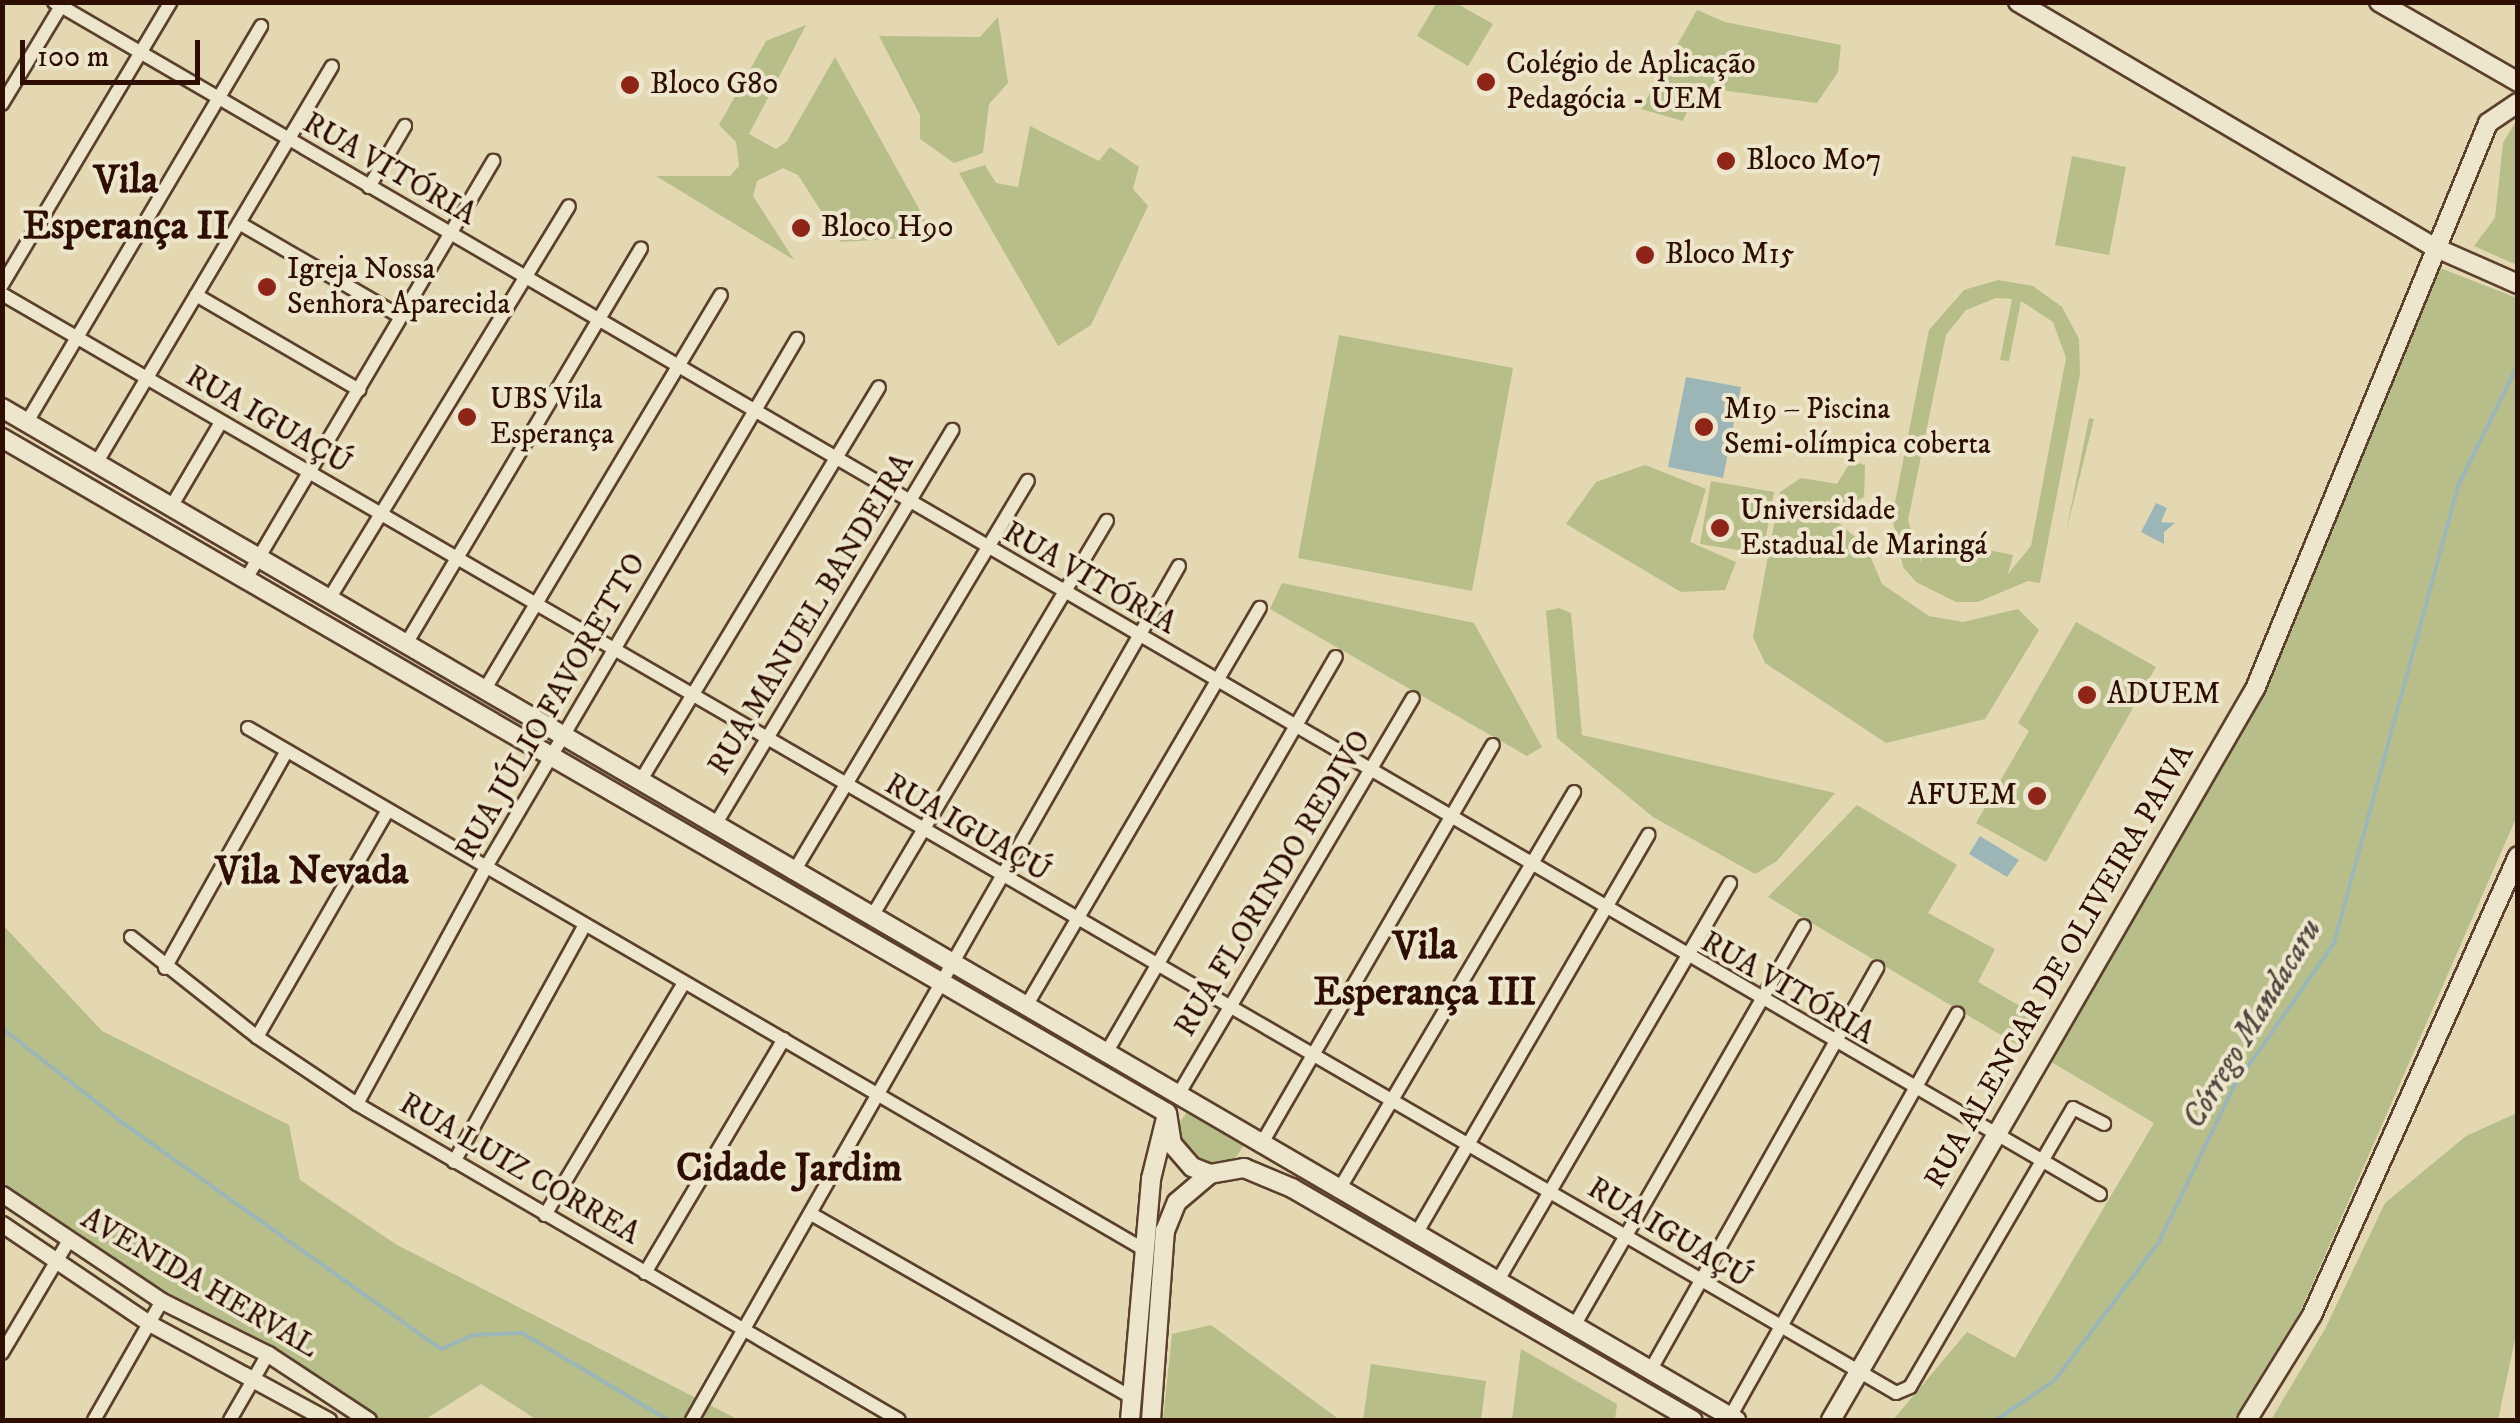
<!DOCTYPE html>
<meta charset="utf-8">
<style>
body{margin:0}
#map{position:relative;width:2520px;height:1423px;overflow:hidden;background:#e3d8b1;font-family:"IM FELL DW Pica",serif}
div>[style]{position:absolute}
.green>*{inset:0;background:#b8be89}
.water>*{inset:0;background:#9cb6b8}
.stream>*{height:4px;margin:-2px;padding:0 2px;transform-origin:2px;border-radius:2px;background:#9cb6b8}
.roads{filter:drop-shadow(2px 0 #5b402d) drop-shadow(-2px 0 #5b402d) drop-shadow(0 2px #5b402d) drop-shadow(0 -2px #5b402d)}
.minor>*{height:12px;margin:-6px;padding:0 6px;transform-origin:6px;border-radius:6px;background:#ede6cc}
.tertiary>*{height:15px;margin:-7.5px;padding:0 7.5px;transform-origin:7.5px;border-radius:7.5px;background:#ede6cc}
.secondary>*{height:18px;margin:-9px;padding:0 9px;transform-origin:9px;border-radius:9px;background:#ede6cc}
.dots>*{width:28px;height:28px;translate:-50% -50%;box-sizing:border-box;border:5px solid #ede6cc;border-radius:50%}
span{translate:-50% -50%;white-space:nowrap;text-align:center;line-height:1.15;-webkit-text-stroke:8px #ede6cc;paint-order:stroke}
.poi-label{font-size:30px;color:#2e0e01}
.left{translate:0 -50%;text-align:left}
.right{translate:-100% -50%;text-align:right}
.street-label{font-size:30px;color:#2e0e01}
.water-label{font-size:32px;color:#544941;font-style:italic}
.district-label{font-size:40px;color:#2e0e01;font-weight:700}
.frame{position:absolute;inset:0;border:5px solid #2e0e01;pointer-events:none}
.scale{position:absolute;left:20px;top:40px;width:180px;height:45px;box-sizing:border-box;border:5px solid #2e0e01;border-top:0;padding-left:12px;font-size:30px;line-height:35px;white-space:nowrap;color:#2e0e01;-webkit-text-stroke:8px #ede6cc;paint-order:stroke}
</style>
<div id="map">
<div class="green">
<i style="clip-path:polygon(1437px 2px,1456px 3px,1493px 24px,1468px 66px,1417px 36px)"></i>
<i style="clip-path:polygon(1697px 10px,1725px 22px,1841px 45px,1838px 72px,1817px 103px,1698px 87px,1683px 121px,1641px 109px)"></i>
<i style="clip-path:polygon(998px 17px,1008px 83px,989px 104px,983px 153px,954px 163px,920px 139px,920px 115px,879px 36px,980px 37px)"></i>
<i style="clip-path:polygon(806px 25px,749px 134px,776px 149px,787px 141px,835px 57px,934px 236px,841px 242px,798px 175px,783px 168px,757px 181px,753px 196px,794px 260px,656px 176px,730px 176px,739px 166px,736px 142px,719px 125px,766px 41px)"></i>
<i style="clip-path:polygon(2517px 119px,2517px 265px,2474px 246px,2495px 218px,2503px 143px)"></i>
<i style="clip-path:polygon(1030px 126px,1099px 161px,1110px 147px,1139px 167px,1133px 189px,1148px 206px,1091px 325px,1058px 346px,959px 173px,985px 165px,996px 183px,1018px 187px)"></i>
<i style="clip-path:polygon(2072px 156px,2126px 167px,2109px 255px,2055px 245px)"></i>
<i style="clip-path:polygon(2440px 268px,2517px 298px,2517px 816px,2301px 1310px,2233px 1420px,1893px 1420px,1967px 1332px,2015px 1358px,2154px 1123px,2048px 1060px,2261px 693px)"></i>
<i style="clip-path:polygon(evenodd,1998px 280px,2033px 286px,2062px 307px,2079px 339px,2080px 374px,2040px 583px,2028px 581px,1978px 602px,1956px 602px,1916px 582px,1903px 567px,1892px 517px,1929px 330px,1964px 290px,1998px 280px,1996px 298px,2012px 299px,2000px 360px,2009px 361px,2021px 301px,2053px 322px,2066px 358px,2031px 546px,2008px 574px,2013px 555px,1923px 537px,1921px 563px,1908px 520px,1946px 335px,1966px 310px,1996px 298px)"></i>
<i style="clip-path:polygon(1339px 335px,1513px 368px,1472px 591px,1298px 558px)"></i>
<i style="clip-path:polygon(2089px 418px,2094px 419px,2066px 532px)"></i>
<i style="clip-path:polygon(1851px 461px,1865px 465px,1864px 497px,1828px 514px,1866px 546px,1882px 584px,1929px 616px,1963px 622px,2018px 609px,2039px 630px,1985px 719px,1886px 743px,1765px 663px,1753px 637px,1780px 492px,1801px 478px,1837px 484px)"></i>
<i style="clip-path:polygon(1645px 465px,1706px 489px,1690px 542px,1736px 562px,1725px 590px,1681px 592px,1566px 524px,1596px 482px)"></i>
<i style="clip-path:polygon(1711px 481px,1774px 492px,1763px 554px,1700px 544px)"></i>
<i style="clip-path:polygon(1282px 583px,1474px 623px,1542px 747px,1527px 756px,1270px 609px)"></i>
<i style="clip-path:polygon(1559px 608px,1571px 613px,1582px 735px,1835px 793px,1777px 861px,1755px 874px,1653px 817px,1557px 738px,1546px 611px)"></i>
<i style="clip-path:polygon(2076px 622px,2156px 667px,2046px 862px,1976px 823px,2029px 731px,2018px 723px)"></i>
<i style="clip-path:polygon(1857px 805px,1957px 865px,1928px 913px,1995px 949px,1978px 982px,2041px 1018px,2023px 1048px,1768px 897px)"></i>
<i style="clip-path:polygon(2px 924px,102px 1031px,289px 1125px,300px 1180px,397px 1245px,739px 1420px,537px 1420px,481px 1384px,424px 1420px,373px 1420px,3px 1190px)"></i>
<i style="clip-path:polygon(1187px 1112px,1244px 1145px,1236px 1157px,1215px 1166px,1190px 1158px,1174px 1130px)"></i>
<i style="clip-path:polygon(2517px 1113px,2517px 1330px,2498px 1420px,2271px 1420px,2325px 1329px,2385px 1203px,2466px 1136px)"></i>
<i style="clip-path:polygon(1211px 1325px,1340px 1420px,1163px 1420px,1172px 1334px)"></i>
<i style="clip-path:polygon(1521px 1349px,1617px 1404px,1615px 1420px,1512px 1420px)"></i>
<i style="clip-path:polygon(1371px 1364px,1486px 1381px,1481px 1420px,1363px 1420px)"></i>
</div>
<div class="water">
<i style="clip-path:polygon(1686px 377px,1741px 387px,1723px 478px,1668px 467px)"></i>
<i style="clip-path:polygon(2156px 503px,2167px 508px,2161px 522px,2175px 523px,2164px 532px,2164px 544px,2141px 532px)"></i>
<i style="clip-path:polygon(1980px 836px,2019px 860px,2007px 877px,1969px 854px)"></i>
</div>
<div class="stream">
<i style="left:2px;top:1028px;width:150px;rotate:38.2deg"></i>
<i style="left:120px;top:1121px;width:394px;rotate:35.4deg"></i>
<i style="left:441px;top:1349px;width:36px;rotate:-23deg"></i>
<i style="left:474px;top:1335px;width:48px;rotate:-2.4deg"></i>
<i style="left:522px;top:1333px;width:170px;rotate:30.8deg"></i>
<i style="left:1996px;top:1420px;width:71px;rotate:-34.1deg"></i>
<i style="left:2055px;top:1380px;width:173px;rotate:-53deg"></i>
<i style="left:2159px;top:1242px;width:171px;rotate:-64.3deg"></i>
<i style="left:2233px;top:1088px;width:177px;rotate:-55.1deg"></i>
<i style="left:2334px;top:943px;width:476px;rotate:-74.8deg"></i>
<i style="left:2459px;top:484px;width:134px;rotate:-63.8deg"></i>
</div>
<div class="roads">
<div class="minor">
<i style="left:54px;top:2px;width:2368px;rotate:30.23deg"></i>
<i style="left:2px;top:104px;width:118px;rotate:-58.9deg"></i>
<i style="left:369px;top:187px;width:71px;rotate:-59.5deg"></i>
<i style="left:239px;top:223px;width:187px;rotate:30.1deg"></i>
<i style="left:2px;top:285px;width:330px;rotate:-59.2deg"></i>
<i style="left:2px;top:294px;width:2190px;rotate:30.12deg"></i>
<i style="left:1896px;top:1393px;width:15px;rotate:-23deg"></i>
<i style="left:1910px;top:1387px;width:323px;rotate:-59.7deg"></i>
<i style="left:2073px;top:1108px;width:35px;rotate:27deg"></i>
<i style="left:196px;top:295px;width:189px;rotate:30.2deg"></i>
<i style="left:27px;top:422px;width:460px;rotate:-59.4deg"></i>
<i style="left:97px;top:462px;width:460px;rotate:-59.3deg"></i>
<i style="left:171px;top:507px;width:99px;rotate:-59.5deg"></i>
<i style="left:246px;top:579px;width:486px;rotate:-59.4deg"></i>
<i style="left:329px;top:599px;width:460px;rotate:-58.6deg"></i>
<i style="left:406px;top:644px;width:460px;rotate:-59.3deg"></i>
<i style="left:485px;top:689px;width:459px;rotate:-59.1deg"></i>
<i style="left:248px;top:728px;width:1038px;rotate:30.2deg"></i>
<i style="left:641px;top:780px;width:459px;rotate:-58.8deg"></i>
<i style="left:715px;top:825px;width:461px;rotate:-59deg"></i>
<i style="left:793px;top:873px;width:457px;rotate:-59.1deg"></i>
<i style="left:871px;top:918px;width:462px;rotate:-59.3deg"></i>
<i style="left:131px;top:937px;width:161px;rotate:38.4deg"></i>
<i style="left:257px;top:1037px;width:120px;rotate:33.8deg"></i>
<i style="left:357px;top:1104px;width:627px;rotate:30.24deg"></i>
<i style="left:165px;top:968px;width:249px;rotate:-60.7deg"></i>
<i style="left:1025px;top:1008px;width:464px;rotate:-59.6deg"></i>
<i style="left:257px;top:1037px;width:262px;rotate:-60deg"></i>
<i style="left:1105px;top:1055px;width:460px;rotate:-59.9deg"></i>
<i style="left:1178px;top:1095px;width:461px;rotate:-59.4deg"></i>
<i style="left:357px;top:1104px;width:270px;rotate:-61.4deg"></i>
<i style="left:486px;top:867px;width:613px;rotate:-59.5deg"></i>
<i style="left:1262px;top:1143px;width:460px;rotate:-59.9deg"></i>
<i style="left:454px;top:1162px;width:271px;rotate:-61.1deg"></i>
<i style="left:1340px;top:1188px;width:460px;rotate:-59.4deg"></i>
<i style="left:545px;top:1215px;width:270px;rotate:-59.1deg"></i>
<i style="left:813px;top:1215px;width:368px;rotate:29.8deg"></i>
<i style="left:1416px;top:1234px;width:462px;rotate:-59.8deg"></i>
<i style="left:645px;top:1273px;width:272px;rotate:-59.3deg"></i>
<i style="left:1497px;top:1282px;width:462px;rotate:-59.7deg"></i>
<i style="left:1574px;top:1326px;width:461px;rotate:-60.1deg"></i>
<i style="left:2px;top:1353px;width:129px;rotate:-59.3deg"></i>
<i style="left:1650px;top:1371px;width:463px;rotate:-60.6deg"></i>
<i style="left:1730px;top:1417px;width:463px;rotate:-60.6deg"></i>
<i style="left:94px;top:1420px;width:137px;rotate:-60.3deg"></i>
<i style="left:230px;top:1420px;width:76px;rotate:-60.1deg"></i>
<i style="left:692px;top:1420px;width:983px;rotate:-60.31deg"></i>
</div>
<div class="tertiary">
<i style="left:2px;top:1194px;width:192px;rotate:33.8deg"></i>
<i style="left:162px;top:1301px;width:119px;rotate:26.6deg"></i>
<i style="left:268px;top:1354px;width:120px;rotate:33.4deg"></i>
<i style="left:2px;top:1224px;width:177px;rotate:34deg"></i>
<i style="left:149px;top:1323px;width:204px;rotate:28.5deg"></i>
</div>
<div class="secondary">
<i style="left:2018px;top:2px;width:483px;rotate:30.5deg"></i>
<i style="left:2434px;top:247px;width:92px;rotate:23.8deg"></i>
<i style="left:2379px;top:2px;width:160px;rotate:29.9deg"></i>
<i style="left:2px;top:408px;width:2008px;rotate:30.27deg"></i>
<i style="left:2px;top:438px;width:1346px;rotate:30.09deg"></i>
<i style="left:1167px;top:1113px;width:31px;rotate:81deg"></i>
<i style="left:1172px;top:1144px;width:30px;rotate:49deg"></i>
<i style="left:1192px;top:1167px;width:19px;rotate:21deg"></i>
<i style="left:1210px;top:1174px;width:35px;rotate:-10deg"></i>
<i style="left:1244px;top:1168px;width:52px;rotate:22.6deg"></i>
<i style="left:1292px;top:1188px;width:463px;rotate:30.1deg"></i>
<i style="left:1130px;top:1420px;width:242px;rotate:-85deg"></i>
<i style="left:1151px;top:1179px;width:63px;rotate:-76.2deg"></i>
<i style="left:1151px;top:1420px;width:190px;rotate:-85.8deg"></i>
<i style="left:1165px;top:1231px;width:31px;rotate:-68deg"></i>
<i style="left:1177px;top:1202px;width:43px;rotate:-40.3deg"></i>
<i style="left:1831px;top:1420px;width:845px;rotate:-59.89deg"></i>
<i style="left:2255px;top:689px;width:612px;rotate:-67.62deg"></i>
<i style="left:2488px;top:123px;width:36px;rotate:-34deg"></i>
<i style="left:2247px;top:1420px;width:123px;rotate:-58.2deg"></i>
<i style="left:2312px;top:1315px;width:503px;rotate:-65.83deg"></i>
</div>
</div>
<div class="dots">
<i style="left:1486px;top:82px;background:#8f2418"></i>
<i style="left:630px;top:85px;background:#8f2418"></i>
<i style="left:1726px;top:161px;background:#8f2418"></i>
<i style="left:801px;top:228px;background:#8f2418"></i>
<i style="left:1645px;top:255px;background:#8f2418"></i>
<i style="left:267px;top:287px;background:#8f2418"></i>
<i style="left:467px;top:417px;background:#8f2418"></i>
<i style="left:1704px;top:427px;background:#8f2418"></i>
<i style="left:1720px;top:528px;background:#8f2418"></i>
<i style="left:2087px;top:695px;background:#8f2418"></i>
<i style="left:2037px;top:796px;background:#8f2418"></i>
</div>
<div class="poi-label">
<span class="left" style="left:1506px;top:82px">Colégio de Aplicação<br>Pedagócia - UEM</span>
<span class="left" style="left:650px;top:85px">Bloco G80</span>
<span class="left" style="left:1746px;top:161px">Bloco M07</span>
<span class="left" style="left:821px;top:228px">Bloco H90</span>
<span class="left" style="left:1665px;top:255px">Bloco M15</span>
<span class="left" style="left:287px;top:287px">Igreja Nossa<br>Senhora Aparecida</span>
<span class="left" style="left:490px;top:417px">UBS Vila<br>Esperança</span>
<span class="left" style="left:1724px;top:427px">M19 – Piscina<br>Semi-olímpica coberta</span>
<span class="left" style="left:1740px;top:528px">Universidade<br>Estadual de Maringá</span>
<span class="left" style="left:2107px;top:695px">ADUEM</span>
<span class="right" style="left:2017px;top:796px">AFUEM</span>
</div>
<div class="street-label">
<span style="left:389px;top:170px;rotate:30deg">RUA VITÓRIA</span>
<span style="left:268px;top:421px;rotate:30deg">RUA IGUAÇÚ</span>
<span style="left:1089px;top:579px;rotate:30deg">RUA VITÓRIA</span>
<span style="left:812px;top:615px;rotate:-59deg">RUA MANUEL BANDEIRA</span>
<span style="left:552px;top:707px;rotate:-60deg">RUA JÚLIO FAVORETTO</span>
<span style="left:967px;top:829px;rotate:30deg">RUA IGUAÇÚ</span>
<span style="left:1274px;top:884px;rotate:-59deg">RUA FLORINDO REDIVO</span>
<span style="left:2060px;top:967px;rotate:-60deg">RUA ALENCAR DE OLIVEIRA PAIVA</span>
<span style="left:1787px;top:989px;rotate:30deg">RUA VITÓRIA</span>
<span style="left:519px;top:1170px;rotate:30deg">RUA LUIZ CORREA</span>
<span style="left:1669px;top:1234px;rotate:31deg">RUA IGUAÇÚ</span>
<span style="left:199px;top:1284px;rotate:30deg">AVENIDA HERVAL</span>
</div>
<div class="water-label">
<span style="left:2253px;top:1024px;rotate:-59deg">Córrego Mandacaru</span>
</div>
<div class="district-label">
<span style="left:126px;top:204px">Vila<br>Esperança II</span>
<span style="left:312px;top:872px">Vila Nevada</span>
<span style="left:1425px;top:970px">Vila<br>Esperança III</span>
<span style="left:789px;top:1169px">Cidade Jardim</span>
</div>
<div class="frame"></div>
<div class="scale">100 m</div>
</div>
